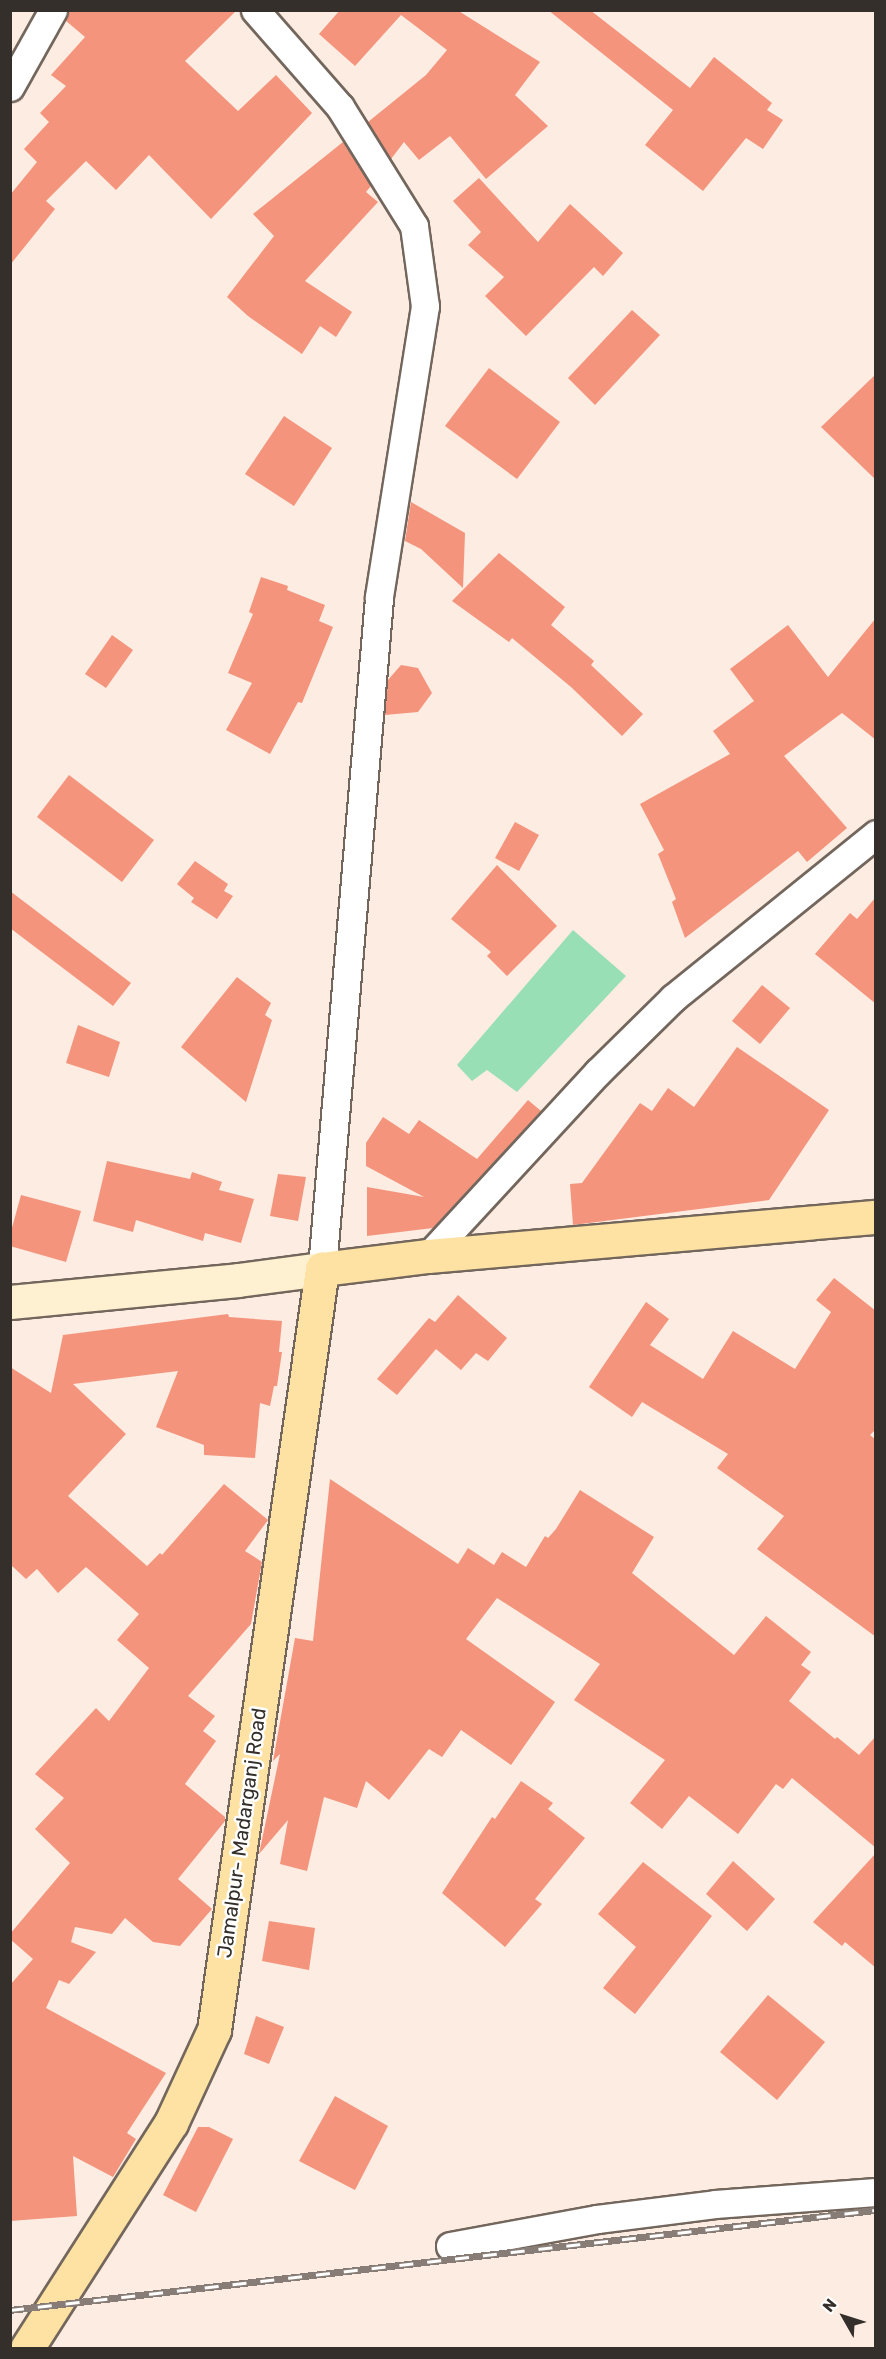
<!DOCTYPE html>
<style>
body{margin:0}
#map{position:relative;width:886px;height:2359px;overflow:hidden;background:#fcece1;font-family:Rubik,sans-serif}
div>[style]{position:absolute}
.green>*{inset:0;background:#98dfb6}
.building>*{inset:0;background:#f4947d}
.roads{filter:drop-shadow(2px 0 #73665c) drop-shadow(-2px 0 #73665c) drop-shadow(0 2px #73665c) drop-shadow(0 -2px #73665c)}
.street>*{height:27px;margin:-13.5px;padding:0 13.5px;transform-origin:13.5px;border-radius:13.5px;background:#fff}
.secondary>*{height:33px;margin:-16.5px;padding:0 16.5px;transform-origin:16.5px;border-radius:16.5px;background:#fef1d1}
.primary>*{height:33px;margin:-16.5px;padding:0 16.5px;transform-origin:16.5px;border-radius:16.5px;background:#fde2a3}
.rail>*{height:7px;margin-top:-3.5px;transform-origin:0;background:repeating-linear-gradient(90deg,#fff 0 14px,#877d76 0 28px);box-sizing:border-box;border-block:2px solid #877d76}
span{translate:-50% -50%;white-space:nowrap;text-align:center;line-height:1.15;-webkit-text-stroke:5px #fff;paint-order:stroke}
.street-label{font-size:20px;color:#342f2a}
.frame{position:absolute;inset:0;border:12px solid #342f2a;pointer-events:none}
.north{position:absolute;left:814px;top:2287px;width:60px;height:60px;-webkit-text-stroke:4px #fff;paint-order:stroke;rotate:309deg;font-size:16px;font-weight:700;line-height:24px;text-align:center;color:#342f2a}
.north::after{content:'';display:block;margin:auto;width:21px;height:27px;background:#342f2a;clip-path:polygon(50% 0,100% 100%,50% 72%,0 100%)}
</style>
<div id="map">
<div class="green">
<i style="clip-path:polygon(573px 930px,626px 976px,517px 1092px,487px 1070px,472px 1081px,457px 1065px)"></i>
</div>
<div class="building">
<i style="clip-path:polygon(69px 10px,237px 10px,185px 61px,238px 111px,276px 75px,312px 113px,211px 219px,149px 155px,116px 190px,86px 161px,46px 201px,55px 209px,10px 265px,10px 195px,37px 162px,24px 149px,49px 122px,40px 113px,66px 86px,51px 75px,85px 37px,65px 20px)"></i>
<i style="clip-path:polygon(340px 10px,457px 10px,540px 62px,515px 95px,548px 126px,486px 179px,450px 136px,419px 160px,404px 142px,391px 159px,368px 122px,426px 75px,447px 50px,401px 15px,355px 66px,319px 34px)"></i>
<i style="clip-path:polygon(548px 10px,590px 10px,690px 88px,714px 57px,772px 103px,767px 110px,783px 120px,763px 149px,746px 138px,703px 191px,645px 145px,673px 110px)"></i>
<i style="clip-path:polygon(343px 142px,371px 186px,366px 192px,378px 202px,305px 281px,352px 312px,336px 337px,320px 326px,302px 354px,248px 316px,227px 297px,274px 236px,253px 214px)"></i>
<i style="clip-path:polygon(479px 178px,538px 242px,570px 204px,623px 253px,603px 276px,594px 267px,526px 336px,485px 296px,504px 277px,468px 245px,481px 232px,453px 201px)"></i>
<i style="clip-path:polygon(632px 310px,660px 335px,595px 405px,568px 378px)"></i>
<i style="clip-path:polygon(489px 368px,560px 422px,517px 479px,445px 426px)"></i>
<i style="clip-path:polygon(876px 374px,876px 480px,821px 427px)"></i>
<i style="clip-path:polygon(284px 416px,332px 448px,294px 506px,245px 474px)"></i>
<i style="clip-path:polygon(411px 502px,465px 533px,463px 588px,421px 549px,405px 541px)"></i>
<i style="clip-path:polygon(499px 553px,565px 607px,551px 625px,594px 661px,591px 665px,643px 714px,622px 736px,571px 687px,512px 638px,509px 642px,452px 601px)"></i>
<i style="clip-path:polygon(261px 577px,288px 586px,287px 590px,325px 605px,319px 621px,333px 627px,302px 703px,298px 702px,270px 754px,226px 730px,252px 683px,228px 673px,253px 614px,249px 612px)"></i>
<i style="clip-path:polygon(876px 618px,876px 740px,842px 713px,784px 756px,847px 828px,807px 862px,798px 851px,685px 938px,672px 902px,676px 899px,658px 854px,664px 850px,640px 804px,730px 754px,713px 731px,754px 701px,730px 669px,788px 625px,828px 677px)"></i>
<i style="clip-path:polygon(112px 635px,133px 650px,106px 688px,85px 674px)"></i>
<i style="clip-path:polygon(401px 665px,418px 668px,432px 693px,418px 712px,385px 715px,388px 680px)"></i>
<i style="clip-path:polygon(69px 775px,154px 840px,122px 882px,37px 817px)"></i>
<i style="clip-path:polygon(515px 822px,539px 835px,519px 871px,495px 858px)"></i>
<i style="clip-path:polygon(195px 861px,228px 884px,224px 891px,233px 896px,217px 919px,191px 902px,194px 898px,177px 884px)"></i>
<i style="clip-path:polygon(497px 865px,557px 926px,507px 976px,487px 956px,491px 952px,451px 919px)"></i>
<i style="clip-path:polygon(10px 891px,131px 983px,113px 1006px,10px 928px)"></i>
<i style="clip-path:polygon(876px 897px,876px 1004px,815px 954px,850px 913px,857px 919px)"></i>
<i style="clip-path:polygon(237px 977px,271px 1003px,265px 1015px,272px 1020px,246px 1102px,181px 1047px)"></i>
<i style="clip-path:polygon(762px 985px,790px 1008px,760px 1044px,732px 1021px)"></i>
<i style="clip-path:polygon(78px 1025px,120px 1042px,109px 1077px,66px 1063px)"></i>
<i style="clip-path:polygon(737px 1047px,829px 1110px,769px 1200px,573px 1225px,570px 1184px,582px 1183px,640px 1103px,652px 1111px,668px 1088px,694px 1107px)"></i>
<i style="clip-path:polygon(528px 1100px,541px 1111px,433px 1228px,367px 1236px,367px 1187px,424px 1197px,366px 1166px,366px 1143px,383px 1117px,409px 1134px,419px 1120px,477px 1159px)"></i>
<i style="clip-path:polygon(107px 1161px,190px 1179px,192px 1172px,222px 1182px,219px 1190px,254px 1199px,241px 1243px,205px 1233px,203px 1241px,136px 1220px,133px 1232px,93px 1221px)"></i>
<i style="clip-path:polygon(278px 1174px,306px 1177px,298px 1221px,270px 1216px)"></i>
<i style="clip-path:polygon(21px 1195px,81px 1211px,66px 1262px,10px 1246px,10px 1235px)"></i>
<i style="clip-path:polygon(834px 1278px,876px 1311px,876px 1429px,870px 1435px,876px 1440px,876px 1637px,757px 1549px,784px 1516px,717px 1468px,728px 1454px,642px 1402px,632px 1417px,589px 1387px,646px 1302px,669px 1319px,650px 1345px,703px 1379px,733px 1331px,795px 1369px,831px 1312px,816px 1300px)"></i>
<i style="clip-path:polygon(458px 1295px,507px 1338px,488px 1361px,476px 1353px,461px 1370px,436px 1349px,397px 1395px,377px 1379px,429px 1318px,435px 1322px)"></i>
<i style="clip-path:polygon(228px 1314px,229px 1317px,282px 1321px,279px 1352px,282px 1352px,277px 1386px,274px 1386px,270px 1406px,260px 1403px,255px 1458px,204px 1455px,204px 1445px,156px 1427px,178px 1371px,73px 1384px,126px 1434px,68px 1496px,147px 1566px,160px 1553px,162px 1555px,224px 1484px,268px 1520px,245px 1551px,262px 1562px,251px 1624px,188px 1696px,215px 1716px,203px 1731px,216px 1741px,185px 1784px,225px 1817px,225px 1821px,178px 1879px,212px 1909px,180px 1946px,153px 1942px,125px 1918px,112px 1934px,75px 1927px,71px 1942px,96px 1952px,69px 1984px,59px 1980px,46px 2008px,166px 2073px,127px 2133px,136px 2139px,113px 2177px,73px 2156px,77px 2216px,10px 2221px,10px 1985px,33px 1959px,10px 1939px,10px 1934px,70px 1863px,35px 1829px,64px 1798px,35px 1774px,96px 1708px,109px 1721px,149px 1668px,117px 1640px,139px 1614px,86px 1567px,58px 1593px,37px 1569px,26px 1579px,10px 1564px,10px 1367px,51px 1393px,63px 1335px)"></i>
<i style="clip-path:polygon(330px 1479px,458px 1564px,468px 1548px,494px 1565px,502px 1552px,526px 1567px,545px 1536px,548px 1538px,556px 1529px,580px 1490px,654px 1537px,632px 1573px,734px 1655px,766px 1616px,811px 1652px,801px 1665px,811px 1672px,789px 1701px,835px 1739px,837px 1737px,859px 1755px,876px 1736px,876px 1848px,792px 1778px,783px 1789px,776px 1784px,738px 1834px,689px 1796px,662px 1829px,630px 1803px,665px 1760px,574px 1700px,600px 1664px,497px 1598px,466px 1639px,555px 1702px,511px 1765px,461px 1730px,442px 1757px,429px 1749px,389px 1800px,366px 1781px,357px 1808px,324px 1797px,307px 1871px,280px 1864px,288px 1820px,259px 1854px,280px 1754px,273px 1761px,295px 1638px,313px 1641px)"></i>
<i style="clip-path:polygon(521px 1781px,553px 1803px,548px 1809px,585px 1838px,535px 1899px,542px 1904px,505px 1947px,442px 1893px,492px 1817px,495px 1819px)"></i>
<i style="clip-path:polygon(876px 1853px,876px 1968px,845px 1942px,842px 1946px,813px 1922px)"></i>
<i style="clip-path:polygon(733px 1861px,775px 1899px,747px 1931px,706px 1894px)"></i>
<i style="clip-path:polygon(643px 1862px,712px 1916px,635px 2014px,603px 1988px,636px 1947px,598px 1914px)"></i>
<i style="clip-path:polygon(269px 1921px,315px 1928px,309px 1970px,262px 1961px)"></i>
<i style="clip-path:polygon(768px 1995px,825px 2042px,777px 2100px,720px 2052px)"></i>
<i style="clip-path:polygon(256px 2016px,284px 2027px,269px 2064px,244px 2054px)"></i>
<i style="clip-path:polygon(335px 2096px,388px 2126px,355px 2190px,299px 2161px)"></i>
<i style="clip-path:polygon(198px 2127px,209px 2127px,233px 2139px,196px 2212px,163px 2195px)"></i>
</div>
<div class="roads">
<div class="street">
<i style="left:255px;top:10px;width:129px;rotate:48.8deg"></i>
<i style="left:340px;top:107px;width:140px;rotate:58.1deg"></i>
<i style="left:414px;top:226px;width:81px;rotate:82.2deg"></i>
<i style="left:425px;top:306px;width:296px;rotate:99deg"></i>
<i style="left:379px;top:598px;width:673px;rotate:94.86deg"></i>
<i style="left:10px;top:87px;width:88px;rotate:-60.8deg"></i>
<i style="left:428px;top:1256px;width:251px;rotate:-47.3deg"></i>
<i style="left:598px;top:1072px;width:105px;rotate:-44.6deg"></i>
<i style="left:673px;top:998px;width:261px;rotate:-38.9deg"></i>
<i style="left:450px;top:2246px;width:149px;rotate:-10.4deg"></i>
<i style="left:597px;top:2219px;width:119px;rotate:-7.2deg"></i>
<i style="left:715px;top:2204px;width:161px;rotate:-4.3deg"></i>
</div>
<div class="secondary">
<i style="left:10px;top:1302px;width:229px;rotate:-5.5deg"></i>
<i style="left:238px;top:1280px;width:85px;rotate:-7.5deg"></i>
</div>
<div class="primary">
<i style="left:27px;top:2348px;width:267px;rotate:-57.4deg"></i>
<i style="left:171px;top:2123px;width:102px;rotate:-65.2deg"></i>
<i style="left:214px;top:2030px;width:769px;rotate:-81.92deg"></i>
<i style="left:322px;top:1269px;width:107px;rotate:-7deg"></i>
<i style="left:428px;top:1256px;width:450px;rotate:-5deg"></i>
</div>
</div>
<div class="rail">
<i style="left:10px;top:2310px;width:872px;rotate:-6.59deg"></i>
</div>
<div class="street-label">
<span style="left:242px;top:1833px;rotate:-82deg">Jamalpur- Madarganj Road</span>
</div>
<div class="frame"></div>
<div class="north">N</div>
</div>
